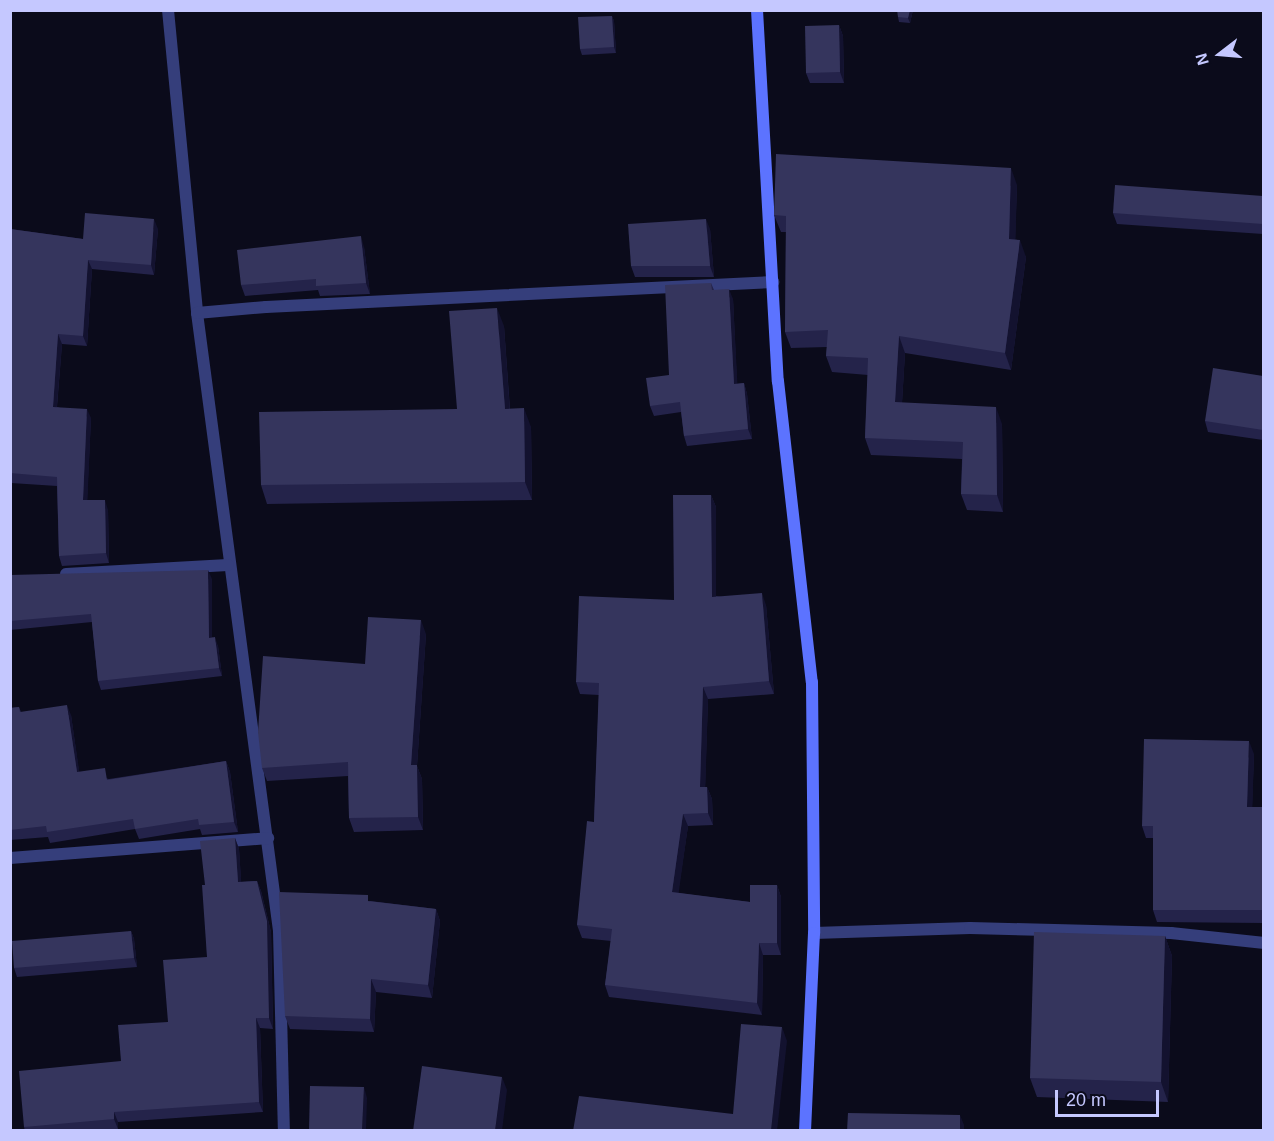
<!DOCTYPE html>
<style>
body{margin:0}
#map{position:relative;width:1274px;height:1141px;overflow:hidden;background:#0b0b1b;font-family:Arial,sans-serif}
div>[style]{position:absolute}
.street>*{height:12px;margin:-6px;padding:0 6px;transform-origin:6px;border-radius:6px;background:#353e7b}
.secondary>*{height:12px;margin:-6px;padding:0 6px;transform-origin:6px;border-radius:6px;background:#5c73ff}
.wall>*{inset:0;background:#24234a}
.shaded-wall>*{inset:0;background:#13122f}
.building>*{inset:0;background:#35355d}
span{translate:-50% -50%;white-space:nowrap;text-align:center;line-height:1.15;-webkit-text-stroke:4.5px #0b0b1b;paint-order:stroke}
.frame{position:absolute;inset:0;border:12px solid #c5c8ff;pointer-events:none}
.north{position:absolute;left:1190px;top:24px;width:60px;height:60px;-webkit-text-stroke:4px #0b0b1b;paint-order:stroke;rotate:254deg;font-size:16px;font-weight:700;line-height:24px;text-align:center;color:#c5c8ff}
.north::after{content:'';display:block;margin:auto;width:21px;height:27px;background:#c5c8ff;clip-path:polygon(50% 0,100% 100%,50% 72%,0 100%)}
.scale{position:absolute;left:1055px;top:1090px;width:104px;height:27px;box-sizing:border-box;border:3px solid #c5c8ff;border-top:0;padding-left:8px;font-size:18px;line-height:21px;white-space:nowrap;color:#c5c8ff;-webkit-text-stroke:4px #0b0b1b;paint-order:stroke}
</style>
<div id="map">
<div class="street">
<i style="left:168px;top:10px;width:304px;rotate:84.5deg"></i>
<i style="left:197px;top:313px;width:623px;rotate:82.44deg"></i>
<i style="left:279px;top:931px;width:199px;rotate:88.6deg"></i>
<i style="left:197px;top:313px;width:69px;rotate:-5deg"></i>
<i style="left:266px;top:307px;width:508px;rotate:-2.82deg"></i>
<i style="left:66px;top:574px;width:162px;rotate:-3.2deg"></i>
<i style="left:10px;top:858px;width:259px;rotate:-4.4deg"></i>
<i style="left:814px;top:933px;width:156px;rotate:-1.8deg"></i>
<i style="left:970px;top:928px;width:201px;rotate:1.4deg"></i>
<i style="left:1171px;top:933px;width:94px;rotate:6.1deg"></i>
</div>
<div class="secondary">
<i style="left:757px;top:10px;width:372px;rotate:86.8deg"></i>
<i style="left:778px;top:381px;width:303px;rotate:83.6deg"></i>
<i style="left:812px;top:682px;width:251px;rotate:89.5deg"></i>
<i style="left:814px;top:933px;width:197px;rotate:92.6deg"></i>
</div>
<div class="wall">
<i style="clip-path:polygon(913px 10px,910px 23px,899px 22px,898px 17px)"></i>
<i style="clip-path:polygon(612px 16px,614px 21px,616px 53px,582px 55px,580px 49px)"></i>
<i style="clip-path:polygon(839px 25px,843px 36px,844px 83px,810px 83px,806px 73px)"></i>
<i style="clip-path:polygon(1017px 185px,1015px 240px,1026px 257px,1011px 370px,905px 353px,902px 403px,1002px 424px,1003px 512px,967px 510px,961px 494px,962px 459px,871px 455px,865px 438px,868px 375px,832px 372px,826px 356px,827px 347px,791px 348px,785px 332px,786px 232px,781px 232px,774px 215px)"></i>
<i style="clip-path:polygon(1263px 196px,1263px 234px,1117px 224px,1113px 213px)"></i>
<i style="clip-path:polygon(10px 229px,83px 239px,158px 229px,154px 275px,92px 269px,87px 346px,62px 344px,57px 407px,91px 418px,87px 500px,108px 510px,109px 563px,62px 566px,59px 556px,57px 486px,11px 483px)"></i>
<i style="clip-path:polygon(710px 229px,714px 277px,635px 277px,631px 266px)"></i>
<i style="clip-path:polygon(364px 247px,370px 294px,320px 296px,318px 290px,245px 296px,241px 285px)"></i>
<i style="clip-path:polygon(711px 283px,714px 290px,733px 299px,737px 384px,744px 383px,747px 394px,752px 439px,687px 446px,684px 436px,681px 412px,654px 416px,650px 406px,669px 375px)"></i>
<i style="clip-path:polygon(504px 326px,510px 409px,531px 427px,532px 500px,267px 504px,261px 485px,457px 409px)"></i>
<i style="clip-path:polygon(1263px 376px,1263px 440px,1208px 432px,1205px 421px)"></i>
<i style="clip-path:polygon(711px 495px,716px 507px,716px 596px,766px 605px,774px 694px,708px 699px,705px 787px,707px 787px,712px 799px,713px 825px,688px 826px,678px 893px,750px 902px,777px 885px,781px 897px,781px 955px,763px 955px,762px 1015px,609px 997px,605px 985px,611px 941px,582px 938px,577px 925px,594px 822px,599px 695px,580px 694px,576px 682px,674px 600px)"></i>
<i style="clip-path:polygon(10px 575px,212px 579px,212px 637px,218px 646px,222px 676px,101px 690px,98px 681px,92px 622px,10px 630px)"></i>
<i style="clip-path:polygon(426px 634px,417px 766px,422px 779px,423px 830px,354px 832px,349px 818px,348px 776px,267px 781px,262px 768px,365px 664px)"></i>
<i style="clip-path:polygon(19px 707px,21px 712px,71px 715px,79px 772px,109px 779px,226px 761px,230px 772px,238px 832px,202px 835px,200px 829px,139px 839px,135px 829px,50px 843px,48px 837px,10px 840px,10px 708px)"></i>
<i style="clip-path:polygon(1254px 754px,1252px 807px,1263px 807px,1263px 923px,1157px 922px,1153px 910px,1153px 838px,1146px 838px,1142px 826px)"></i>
<i style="clip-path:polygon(235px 838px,239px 849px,241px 882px,257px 881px,261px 891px,271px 932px,273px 1029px,260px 1028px,263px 1112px,118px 1122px,118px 1129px,104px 1131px,25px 1131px,24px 1127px,121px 1061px,168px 1022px,207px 957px,205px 885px)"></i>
<i style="clip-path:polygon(370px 901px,436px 909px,440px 921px,432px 998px,376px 992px,374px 1032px,290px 1029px,285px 1016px)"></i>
<i style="clip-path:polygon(131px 931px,134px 939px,137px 967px,17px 977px,14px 968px)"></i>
<i style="clip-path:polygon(1165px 936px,1172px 956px,1168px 1102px,1037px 1097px,1030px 1078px)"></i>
</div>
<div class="shaded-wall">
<i style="clip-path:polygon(910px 10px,913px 10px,910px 23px,908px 18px)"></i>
<i style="clip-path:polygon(612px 16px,614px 21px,616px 53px,614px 47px)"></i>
<i style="clip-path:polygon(839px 25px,843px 36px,844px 83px,840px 72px)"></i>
<i style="clip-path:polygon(1011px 168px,1017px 185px,1015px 256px,1009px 239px)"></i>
<i style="clip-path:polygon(154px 219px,158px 229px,154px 275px,151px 265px)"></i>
<i style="clip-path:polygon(706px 219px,710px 229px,714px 277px,710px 266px)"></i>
<i style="clip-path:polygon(361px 236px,364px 247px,370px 294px,366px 283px)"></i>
<i style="clip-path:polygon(1020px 240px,1026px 257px,1011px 370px,1005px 353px)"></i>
<i style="clip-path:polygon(88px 260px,92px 269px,87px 346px,83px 336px)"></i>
<i style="clip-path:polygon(729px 289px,733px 299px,738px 395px,734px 384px)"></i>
<i style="clip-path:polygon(497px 308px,504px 326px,511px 427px,505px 409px)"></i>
<i style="clip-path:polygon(58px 334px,62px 344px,56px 417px,53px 407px)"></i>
<i style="clip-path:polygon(899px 336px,905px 353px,901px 419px,895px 402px)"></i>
<i style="clip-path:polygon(744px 383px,747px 394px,752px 439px,748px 429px)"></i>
<i style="clip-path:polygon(996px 407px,1002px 424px,1003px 512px,997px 495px)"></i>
<i style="clip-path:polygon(524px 408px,531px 427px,532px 500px,525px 482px)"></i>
<i style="clip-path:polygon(87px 409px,91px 418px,87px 510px,83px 500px)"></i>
<i style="clip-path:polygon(711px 495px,716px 507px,716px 609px,712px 597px)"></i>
<i style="clip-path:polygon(105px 500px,108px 510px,109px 563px,106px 553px)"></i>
<i style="clip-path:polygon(208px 570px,212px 579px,212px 646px,209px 638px)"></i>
<i style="clip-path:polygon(762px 593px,766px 605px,774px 694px,769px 681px)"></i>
<i style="clip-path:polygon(421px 620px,426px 634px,417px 766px,422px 779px,423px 830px,418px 817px,411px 765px)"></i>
<i style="clip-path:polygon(215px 637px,218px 646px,222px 676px,219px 668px)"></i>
<i style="clip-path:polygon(703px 687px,708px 699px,705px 799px,700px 787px)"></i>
<i style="clip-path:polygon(67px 705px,71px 715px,81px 783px,77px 772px)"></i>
<i style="clip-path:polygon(1249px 741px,1254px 754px,1252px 820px,1247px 807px)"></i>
<i style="clip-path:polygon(226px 761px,230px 772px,238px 832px,234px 822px)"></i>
<i style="clip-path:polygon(707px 787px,712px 799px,713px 825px,708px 813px)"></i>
<i style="clip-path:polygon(683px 814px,688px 826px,677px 905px,672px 892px)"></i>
<i style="clip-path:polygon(235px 838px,239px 849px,242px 893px,238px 882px)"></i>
<i style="clip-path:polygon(257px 881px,261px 891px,271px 932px,273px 1029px,269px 1018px)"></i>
<i style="clip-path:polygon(777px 885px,781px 897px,781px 955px,777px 943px)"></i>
<i style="clip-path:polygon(436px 909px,440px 921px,432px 998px,428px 985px)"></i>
<i style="clip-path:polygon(131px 931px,134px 939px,137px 967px,134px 958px)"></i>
<i style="clip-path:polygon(1165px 936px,1172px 956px,1168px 1102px,1161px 1082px)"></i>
<i style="clip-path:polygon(759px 943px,763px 955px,762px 1015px,757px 1003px)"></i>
<i style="clip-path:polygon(371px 979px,376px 992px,374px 1032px,370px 1019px)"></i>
<i style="clip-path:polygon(256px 1018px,260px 1028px,263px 1112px,259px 1102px)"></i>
<i style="clip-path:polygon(782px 1027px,787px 1041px,777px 1131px,771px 1131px)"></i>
<i style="clip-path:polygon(502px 1077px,507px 1090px,502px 1131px,495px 1131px)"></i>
<i style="clip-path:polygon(364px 1087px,367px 1098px,366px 1131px,362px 1131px)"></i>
<i style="clip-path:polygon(114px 1112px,118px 1122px,118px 1129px,114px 1119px)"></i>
<i style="clip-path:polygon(960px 1115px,964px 1125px,964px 1131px,960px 1131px)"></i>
</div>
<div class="building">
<i style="clip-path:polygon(897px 10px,910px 10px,908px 18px,898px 17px)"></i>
<i style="clip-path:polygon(612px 16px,614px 47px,580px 49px,578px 17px)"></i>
<i style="clip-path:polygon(839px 25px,840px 72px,806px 73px,805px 26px)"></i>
<i style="clip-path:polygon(776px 154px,1011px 168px,1009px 239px,1020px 240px,1005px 353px,899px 336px,895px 402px,996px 407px,997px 495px,961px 494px,963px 442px,865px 438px,868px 358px,826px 356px,828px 330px,785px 332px,786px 216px,774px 215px)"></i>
<i style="clip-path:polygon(1115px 185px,1263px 196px,1263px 224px,1113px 213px)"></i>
<i style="clip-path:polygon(85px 213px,154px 219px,151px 265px,88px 260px,83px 336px,58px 334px,53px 407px,87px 409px,83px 500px,105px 500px,106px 553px,59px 556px,57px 477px,10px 473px,10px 229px,83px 239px)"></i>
<i style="clip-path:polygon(706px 219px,710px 266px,631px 266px,628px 224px)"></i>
<i style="clip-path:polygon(361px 236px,366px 283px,316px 286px,316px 279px,241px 285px,237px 250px)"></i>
<i style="clip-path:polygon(711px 283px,712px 290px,729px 289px,734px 384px,744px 383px,748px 429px,684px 436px,680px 402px,650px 406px,646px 378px,669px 375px,665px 285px)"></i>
<i style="clip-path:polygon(497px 308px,505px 409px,524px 408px,525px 482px,261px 485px,259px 412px,457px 409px,449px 311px)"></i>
<i style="clip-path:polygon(1213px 368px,1263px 376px,1263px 430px,1205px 421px)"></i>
<i style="clip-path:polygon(673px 495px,711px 495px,712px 597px,762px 593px,769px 681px,703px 687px,700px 787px,707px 787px,708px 813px,683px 814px,672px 892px,750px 902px,750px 885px,777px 885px,777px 943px,759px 943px,757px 1003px,605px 985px,612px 929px,577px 925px,587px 821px,594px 822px,599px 683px,576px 682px,579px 596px,674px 600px)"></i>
<i style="clip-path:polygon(208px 570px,209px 638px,215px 637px,219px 668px,98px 681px,91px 614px,10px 621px,10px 575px)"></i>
<i style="clip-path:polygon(368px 617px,421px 620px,411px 765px,417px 765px,418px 817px,349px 818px,348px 762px,262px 768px,258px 732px,263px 656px,365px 664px)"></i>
<i style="clip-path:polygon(67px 705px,77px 772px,105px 768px,107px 780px,226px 761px,234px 822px,199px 825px,198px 819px,135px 829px,133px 819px,47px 832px,46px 826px,10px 830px,10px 708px,19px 707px,20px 712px)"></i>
<i style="clip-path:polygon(1144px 739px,1249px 741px,1247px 807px,1263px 807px,1263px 910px,1153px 910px,1153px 826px,1142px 826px)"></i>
<i style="clip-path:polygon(235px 838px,238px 882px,257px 881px,267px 921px,269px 1018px,256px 1018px,259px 1102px,114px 1112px,114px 1119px,24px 1127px,19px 1071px,121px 1061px,118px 1025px,168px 1022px,163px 960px,207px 957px,202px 885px,205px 885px,200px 841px)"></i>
<i style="clip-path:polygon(279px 892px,368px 895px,368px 901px,436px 909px,428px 985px,371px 979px,370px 1019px,285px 1016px)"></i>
<i style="clip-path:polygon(131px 931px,134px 958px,14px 968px,12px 941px)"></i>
<i style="clip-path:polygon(1034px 932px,1165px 936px,1161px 1082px,1030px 1078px)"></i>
<i style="clip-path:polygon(741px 1024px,782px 1027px,771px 1131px,573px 1131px,579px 1096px,733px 1114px)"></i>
<i style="clip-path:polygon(422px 1066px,502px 1077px,495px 1131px,413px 1131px)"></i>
<i style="clip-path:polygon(310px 1086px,364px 1087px,362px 1131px,309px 1131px)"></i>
<i style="clip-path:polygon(848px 1113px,960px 1115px,960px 1131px,847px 1131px)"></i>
</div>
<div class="frame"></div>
<div class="north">N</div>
<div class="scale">20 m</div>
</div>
